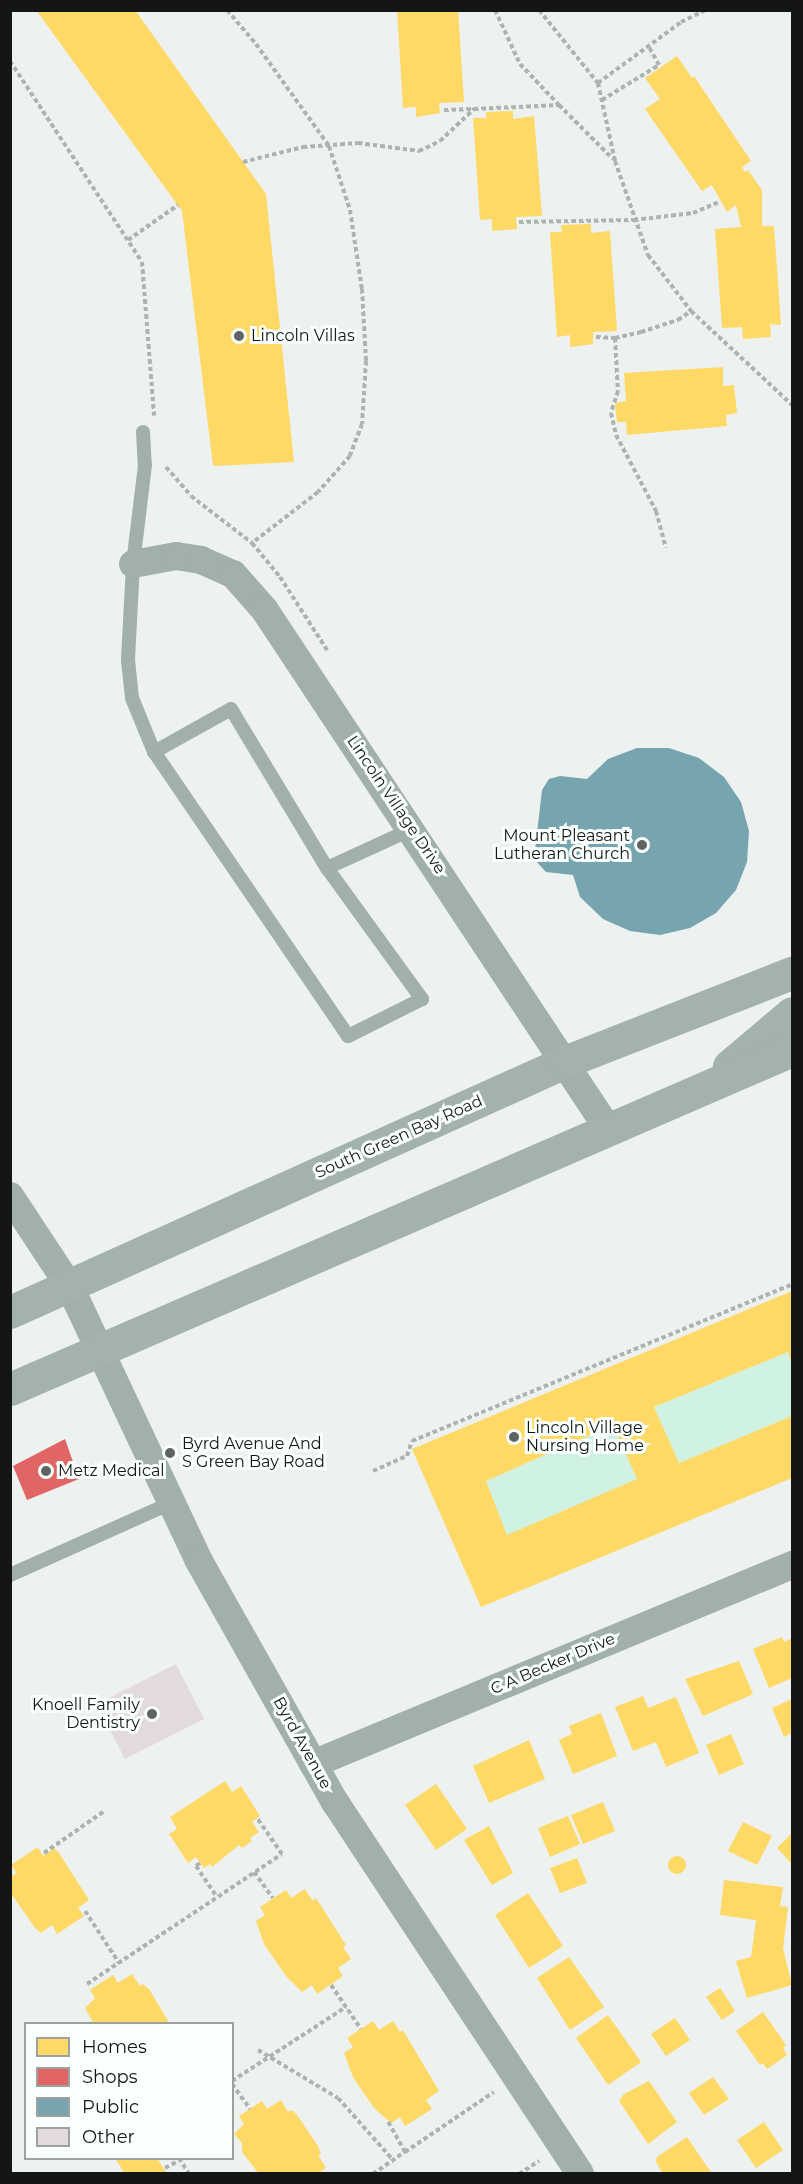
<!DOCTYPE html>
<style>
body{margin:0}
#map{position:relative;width:803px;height:2184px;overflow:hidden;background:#edf1ef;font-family:Montserrat,sans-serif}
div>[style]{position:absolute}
.green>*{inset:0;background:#d0f2e2}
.homes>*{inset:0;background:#ffd966}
.round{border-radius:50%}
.shops>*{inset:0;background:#e06666}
.public>*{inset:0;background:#76a5af}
.building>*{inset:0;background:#e2dadf}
.path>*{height:4px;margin-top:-2px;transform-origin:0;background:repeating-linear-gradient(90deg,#abb4af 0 4.5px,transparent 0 7.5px)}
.lane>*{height:14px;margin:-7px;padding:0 7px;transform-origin:7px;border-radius:7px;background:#a1b0a9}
.street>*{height:28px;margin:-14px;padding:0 14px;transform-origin:14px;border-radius:14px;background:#a1b0a9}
.primary>*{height:33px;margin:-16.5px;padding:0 16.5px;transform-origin:16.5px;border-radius:16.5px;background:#a3b2ac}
.dots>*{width:16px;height:16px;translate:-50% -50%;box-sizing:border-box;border:3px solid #f9fffc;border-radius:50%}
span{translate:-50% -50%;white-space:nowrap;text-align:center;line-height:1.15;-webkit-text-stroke:6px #f9fffc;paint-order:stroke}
.poi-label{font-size:16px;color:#141615}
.left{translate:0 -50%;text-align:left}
.right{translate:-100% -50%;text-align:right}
.street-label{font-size:16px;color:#141615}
.frame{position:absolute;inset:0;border:12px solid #141615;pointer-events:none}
.legend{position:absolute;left:24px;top:2022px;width:210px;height:138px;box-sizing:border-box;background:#f9fffc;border:2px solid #9da2a0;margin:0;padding:8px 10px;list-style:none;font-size:18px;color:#141615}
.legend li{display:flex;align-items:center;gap:12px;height:30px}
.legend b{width:30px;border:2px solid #9da2a0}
</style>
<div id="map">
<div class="green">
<i style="clip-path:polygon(788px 1352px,792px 1364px,792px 1416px,679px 1463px,654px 1407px)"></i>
<i style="clip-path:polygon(613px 1425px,637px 1479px,507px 1535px,486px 1481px)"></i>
</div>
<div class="homes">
<i style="clip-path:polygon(36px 10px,135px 10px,266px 194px,294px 462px,213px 466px,182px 211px)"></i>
<i style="clip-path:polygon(397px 10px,458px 10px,464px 102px,439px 103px,440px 113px,416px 117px,416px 107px,403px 108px)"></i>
<i style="clip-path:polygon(677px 56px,692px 78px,694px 76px,751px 161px,742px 167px,745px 172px,748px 170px,762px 190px,762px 226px,774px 226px,781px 325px,770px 324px,771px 337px,743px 339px,742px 327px,722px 328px,715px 229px,741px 227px,736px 205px,727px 212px,712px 185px,702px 191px,645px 109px,660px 99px,645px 78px)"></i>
<i style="clip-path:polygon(513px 111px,513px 119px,534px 116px,542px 216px,516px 217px,517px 229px,492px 231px,492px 219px,480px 220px,473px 118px,486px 118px,486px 112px)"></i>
<i style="clip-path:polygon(591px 224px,591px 233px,610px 231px,617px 331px,593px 332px,593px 344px,570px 347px,570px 335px,557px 337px,550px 232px,562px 232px,561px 225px)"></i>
<i style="clip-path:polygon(723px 367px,723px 386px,734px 385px,737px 413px,726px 415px,727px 426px,627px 435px,626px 422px,617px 422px,615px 403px,626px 401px,624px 373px)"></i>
<i style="clip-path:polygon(evenodd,792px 1291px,792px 1364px,788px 1352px,654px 1407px,679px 1463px,792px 1416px,792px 1478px,481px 1607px,412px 1449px,792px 1291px,613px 1425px,637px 1479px,507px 1535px,486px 1481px,613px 1425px)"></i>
<i style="clip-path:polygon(782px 1637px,784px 1642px,792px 1638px,792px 1678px,769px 1688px,753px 1649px)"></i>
<i style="clip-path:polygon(739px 1661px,753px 1694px,703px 1716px,685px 1679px)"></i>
<i style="clip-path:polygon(643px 1696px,648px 1708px,676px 1697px,699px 1753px,666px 1767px,656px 1742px,633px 1751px,615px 1707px)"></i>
<i style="clip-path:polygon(792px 1699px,792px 1733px,784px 1737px,772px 1708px)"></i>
<i style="clip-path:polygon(601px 1713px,617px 1756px,573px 1774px,559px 1740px,572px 1734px,569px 1726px)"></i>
<i style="clip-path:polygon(731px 1734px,744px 1764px,719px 1775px,706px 1745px)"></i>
<i style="clip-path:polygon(529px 1740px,545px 1779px,489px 1803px,473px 1766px)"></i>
<i style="clip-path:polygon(225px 1781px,232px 1792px,241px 1786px,260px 1816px,252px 1822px,259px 1832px,250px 1838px,252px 1841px,242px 1848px,239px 1845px,212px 1867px,210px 1864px,204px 1868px,196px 1857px,188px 1863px,169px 1834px,177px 1829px,170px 1817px)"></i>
<i style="clip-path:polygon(436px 1784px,467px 1829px,436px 1850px,405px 1805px)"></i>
<i style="clip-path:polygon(603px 1802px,615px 1831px,583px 1844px,571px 1815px)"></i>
<i style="clip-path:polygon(568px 1816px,580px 1844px,550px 1857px,538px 1828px)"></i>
<i style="clip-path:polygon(743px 1822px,772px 1836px,757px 1865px,728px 1851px)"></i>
<i style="clip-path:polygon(489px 1826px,513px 1873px,492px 1885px,464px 1840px)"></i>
<i style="clip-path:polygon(792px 1833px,792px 1864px,777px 1848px)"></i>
<i style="clip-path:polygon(38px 1847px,43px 1856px,54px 1848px,59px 1853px,89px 1900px,78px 1908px,84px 1916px,57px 1934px,52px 1925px,41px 1933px,35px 1928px,10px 1892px,10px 1877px,17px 1873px,11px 1865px)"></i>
<i class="round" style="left:668px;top:1856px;width:18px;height:18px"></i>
<i style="clip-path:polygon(577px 1858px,587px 1883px,560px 1893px,550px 1868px)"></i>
<i style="clip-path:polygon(724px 1880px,783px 1887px,780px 1906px,788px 1907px,783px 1948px,792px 1985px,747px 1998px,736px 1961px,751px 1957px,756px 1920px,720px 1915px)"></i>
<i style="clip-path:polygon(305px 1889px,313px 1901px,316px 1898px,346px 1945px,343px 1947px,351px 1959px,338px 1968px,343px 1976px,317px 1994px,312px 1985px,302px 1992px,286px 1976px,264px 1944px,256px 1921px,265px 1915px,260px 1907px,286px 1890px,291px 1898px)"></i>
<i style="clip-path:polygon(528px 1893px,563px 1946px,529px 1968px,495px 1915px)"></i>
<i style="clip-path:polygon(569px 1957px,604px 2007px,570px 2030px,537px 1978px)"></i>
<i style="clip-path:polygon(132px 1974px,140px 1986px,143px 1984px,149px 1989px,170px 2024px,94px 2024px,85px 2008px,95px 1998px,90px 1990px,113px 1975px,118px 1983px)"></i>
<i style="clip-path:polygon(720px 1988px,735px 2011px,722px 2020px,706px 1997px)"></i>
<i style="clip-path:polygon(763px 2012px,786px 2045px,783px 2048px,787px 2055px,767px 2069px,763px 2063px,760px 2065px,736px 2031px)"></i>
<i style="clip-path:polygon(608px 2015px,641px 2062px,608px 2085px,576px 2038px)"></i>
<i style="clip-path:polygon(675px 2018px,690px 2040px,666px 2056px,651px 2034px)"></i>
<i style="clip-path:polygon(373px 2021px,379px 2030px,393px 2021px,400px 2032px,403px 2030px,439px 2091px,426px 2100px,432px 2109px,405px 2126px,400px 2117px,391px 2123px,374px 2108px,353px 2077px,344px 2053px,353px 2047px,347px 2038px)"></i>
<i style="clip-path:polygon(713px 2077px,729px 2099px,704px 2115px,689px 2093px)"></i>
<i style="clip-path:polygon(649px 2081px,677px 2122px,648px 2144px,619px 2101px,624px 2094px)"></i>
<i style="clip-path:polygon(281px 2100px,288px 2112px,292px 2110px,297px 2115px,318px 2146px,321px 2154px,318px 2155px,326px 2168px,317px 2174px,259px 2174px,242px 2152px,242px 2143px,234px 2134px,244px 2124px,239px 2116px,262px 2101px,267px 2109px)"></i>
<i style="clip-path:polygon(764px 2122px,783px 2150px,756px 2168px,737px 2140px)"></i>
<i style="clip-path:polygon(687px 2137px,712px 2174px,663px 2174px,656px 2162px,657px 2157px)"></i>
<i style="clip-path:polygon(115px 2158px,157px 2158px,167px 2174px,125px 2174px)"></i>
</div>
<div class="shops">
<i style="clip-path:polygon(65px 1439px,79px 1479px,27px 1500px,13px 1466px)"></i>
</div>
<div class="public">
<i style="clip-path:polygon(637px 748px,669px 748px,699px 758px,724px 777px,741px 802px,749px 831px,747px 862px,736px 890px,716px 913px,690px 928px,660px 935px,630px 931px,603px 919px,580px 897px,573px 875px,546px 872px,534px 859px,542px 790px,549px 779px,560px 776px,587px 779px,608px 759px)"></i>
</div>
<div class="building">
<i style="clip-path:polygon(176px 1664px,204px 1719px,125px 1759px,97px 1704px)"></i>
</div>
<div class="path">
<i style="left:227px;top:10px;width:45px;rotate:49.5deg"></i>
<i style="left:256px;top:44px;width:125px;rotate:54.4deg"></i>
<i style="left:329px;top:146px;width:67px;rotate:71.8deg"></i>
<i style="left:350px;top:210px;width:80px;rotate:81.4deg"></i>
<i style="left:362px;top:289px;width:72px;rotate:86.8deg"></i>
<i style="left:366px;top:361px;width:63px;rotate:93.6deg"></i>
<i style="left:362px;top:424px;width:34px;rotate:111deg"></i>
<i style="left:350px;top:456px;width:48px;rotate:131.6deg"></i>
<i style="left:318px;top:492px;width:83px;rotate:142.3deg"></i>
<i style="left:495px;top:10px;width:60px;rotate:65.2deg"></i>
<i style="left:520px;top:64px;width:57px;rotate:46.4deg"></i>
<i style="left:539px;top:10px;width:94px;rotate:51.1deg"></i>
<i style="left:598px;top:83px;width:80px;rotate:77.7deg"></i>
<i style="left:615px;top:161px;width:100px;rotate:70.7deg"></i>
<i style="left:648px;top:255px;width:71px;rotate:52.5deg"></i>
<i style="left:691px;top:311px;width:138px;rotate:42.9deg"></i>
<i style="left:10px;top:11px;width:2px;rotate:-27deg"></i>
<i style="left:10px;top:61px;width:240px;rotate:56.7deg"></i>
<i style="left:142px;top:262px;width:154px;rotate:85.5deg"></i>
<i style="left:598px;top:83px;width:103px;rotate:-36.3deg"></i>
<i style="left:681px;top:22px;width:28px;rotate:-26deg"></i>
<i style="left:602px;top:100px;width:67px;rotate:-31.6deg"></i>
<i style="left:659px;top:65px;width:23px;rotate:-119deg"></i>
<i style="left:444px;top:110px;width:29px;rotate:-2deg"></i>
<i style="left:243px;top:162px;width:62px;rotate:-14deg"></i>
<i style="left:303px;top:147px;width:55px;rotate:-4.2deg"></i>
<i style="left:358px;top:143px;width:62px;rotate:7.5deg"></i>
<i style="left:419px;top:151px;width:23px;rotate:-25deg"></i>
<i style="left:440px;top:141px;width:47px;rotate:-43.3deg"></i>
<i style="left:474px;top:109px;width:85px;rotate:-2.7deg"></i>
<i style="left:559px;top:105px;width:76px;rotate:45deg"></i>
<i style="left:519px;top:222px;width:115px;rotate:-1deg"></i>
<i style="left:634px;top:220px;width:59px;rotate:-6.8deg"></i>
<i style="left:693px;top:213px;width:28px;rotate:-23deg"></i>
<i style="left:128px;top:240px;width:61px;rotate:-35deg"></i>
<i style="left:596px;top:337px;width:19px;rotate:3deg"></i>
<i style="left:615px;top:338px;width:27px;rotate:-13deg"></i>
<i style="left:641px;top:332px;width:39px;rotate:-18deg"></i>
<i style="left:678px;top:320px;width:16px;rotate:-35deg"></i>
<i style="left:615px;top:338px;width:53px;rotate:86.8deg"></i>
<i style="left:618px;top:391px;width:23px;rotate:108deg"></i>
<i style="left:611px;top:413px;width:23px;rotate:77deg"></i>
<i style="left:616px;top:435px;width:86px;rotate:62.2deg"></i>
<i style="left:656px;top:511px;width:38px;rotate:75deg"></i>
<i style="left:166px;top:467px;width:38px;rotate:49deg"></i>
<i style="left:191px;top:496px;width:77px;rotate:37.6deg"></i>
<i style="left:252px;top:543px;width:44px;rotate:50.5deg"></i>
<i style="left:280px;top:577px;width:87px;rotate:57.2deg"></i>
<i style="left:373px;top:1471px;width:37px;rotate:-24deg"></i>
<i style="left:407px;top:1456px;width:16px;rotate:-72deg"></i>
<i style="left:412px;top:1441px;width:411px;rotate:-22.4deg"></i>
<i style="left:44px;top:1853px;width:72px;rotate:-34.8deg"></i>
<i style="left:200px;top:1863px;width:5px;rotate:143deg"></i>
<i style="left:196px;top:1866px;width:37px;rotate:56deg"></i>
<i style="left:254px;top:1872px;width:32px;rotate:54deg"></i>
<i style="left:85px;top:1911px;width:62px;rotate:56.8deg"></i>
<i style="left:87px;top:1984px;width:234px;rotate:-33.7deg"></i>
<i style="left:282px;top:1854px;width:44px;rotate:-124.8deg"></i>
<i style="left:331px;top:1985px;width:53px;rotate:55.7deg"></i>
<i style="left:258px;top:2050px;width:93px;rotate:31deg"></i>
<i style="left:338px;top:2098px;width:83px;rotate:48.4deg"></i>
<i style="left:232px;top:2081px;width:136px;rotate:-33deg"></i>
<i style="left:232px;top:2084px;width:31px;rotate:54deg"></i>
<i style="left:405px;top:2152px;width:107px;rotate:-34deg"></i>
<i style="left:179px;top:2158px;width:19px;rotate:58deg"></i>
<i style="left:165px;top:2168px;width:17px;rotate:-28deg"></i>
<i style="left:373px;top:2174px;width:39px;rotate:-35deg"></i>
<i style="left:405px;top:2152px;width:37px;rotate:-119deg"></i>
<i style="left:519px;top:2174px;width:24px;rotate:-33deg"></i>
</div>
<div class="lane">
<i style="left:143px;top:432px;width:33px;rotate:87deg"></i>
<i style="left:145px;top:465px;width:100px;rotate:96.9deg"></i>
<i style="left:133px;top:564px;width:96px;rotate:93deg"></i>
<i style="left:128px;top:660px;width:38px;rotate:84deg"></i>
<i style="left:132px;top:698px;width:58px;rotate:67.8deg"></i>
<i style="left:327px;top:868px;width:162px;rotate:54.1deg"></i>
<i style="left:422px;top:999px;width:83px;rotate:153.4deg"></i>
<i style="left:348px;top:1036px;width:344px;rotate:-124.3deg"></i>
<i style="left:154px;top:752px;width:88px;rotate:-29.2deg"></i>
<i style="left:231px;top:709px;width:186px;rotate:58.9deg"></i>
<i style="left:327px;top:868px;width:94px;rotate:-24.6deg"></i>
<i style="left:10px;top:1575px;width:176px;rotate:-24.1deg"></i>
</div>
<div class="street">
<i style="left:133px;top:564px;width:44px;rotate:-10.5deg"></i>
<i style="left:176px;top:556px;width:25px;rotate:9deg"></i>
<i style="left:201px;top:560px;width:35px;rotate:24deg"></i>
<i style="left:233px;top:574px;width:47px;rotate:48.5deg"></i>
<i style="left:264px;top:609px;width:623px;rotate:56.51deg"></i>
<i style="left:10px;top:1196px;width:109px;rotate:56.6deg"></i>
<i style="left:70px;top:1287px;width:303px;rotate:64.8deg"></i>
<i style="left:199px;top:1561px;width:277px;rotate:60.6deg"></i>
<i style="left:335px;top:1802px;width:445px;rotate:56.6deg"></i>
<i style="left:313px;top:1764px;width:519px;rotate:-22.56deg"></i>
</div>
<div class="primary">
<i style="left:729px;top:1066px;width:82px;rotate:-40.1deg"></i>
<i style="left:10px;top:1312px;width:611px;rotate:-24.26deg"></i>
<i style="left:567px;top:1061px;width:242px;rotate:-21.4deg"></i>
<i style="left:10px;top:1389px;width:852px;rotate:-23.44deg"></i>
</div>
<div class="dots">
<i style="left:239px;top:336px;background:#606361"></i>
<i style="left:642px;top:845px;background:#606361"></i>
<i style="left:514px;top:1437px;background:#606361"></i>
<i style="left:170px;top:1453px;background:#606361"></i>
<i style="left:46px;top:1471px;background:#606361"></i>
<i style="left:152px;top:1714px;background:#606361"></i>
</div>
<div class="poi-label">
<span class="left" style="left:251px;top:336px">Lincoln Villas</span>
<span class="right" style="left:630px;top:845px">Mount Pleasant<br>Lutheran Church</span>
<span class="left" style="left:526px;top:1437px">Lincoln Village<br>Nursing Home</span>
<span class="left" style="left:182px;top:1453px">Byrd Avenue And<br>S Green Bay Road</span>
<span class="left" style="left:58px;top:1471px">Metz Medical</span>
<span class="right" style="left:140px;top:1714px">Knoell Family<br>Dentistry</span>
</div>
<div class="street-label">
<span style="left:396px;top:805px;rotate:56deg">Lincoln Village Drive</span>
<span style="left:399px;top:1137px;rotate:-24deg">South Green Bay Road</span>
<span style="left:553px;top:1664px;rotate:-23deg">C A Becker Drive</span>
<span style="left:302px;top:1743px;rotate:61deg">Byrd Avenue</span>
</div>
<div class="frame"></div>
<ul class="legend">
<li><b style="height:16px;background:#ffd966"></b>Homes</li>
<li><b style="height:16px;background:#e06666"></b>Shops</li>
<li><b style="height:16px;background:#76a5af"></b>Public</li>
<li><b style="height:16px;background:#e2dadf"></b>Other</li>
</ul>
</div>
